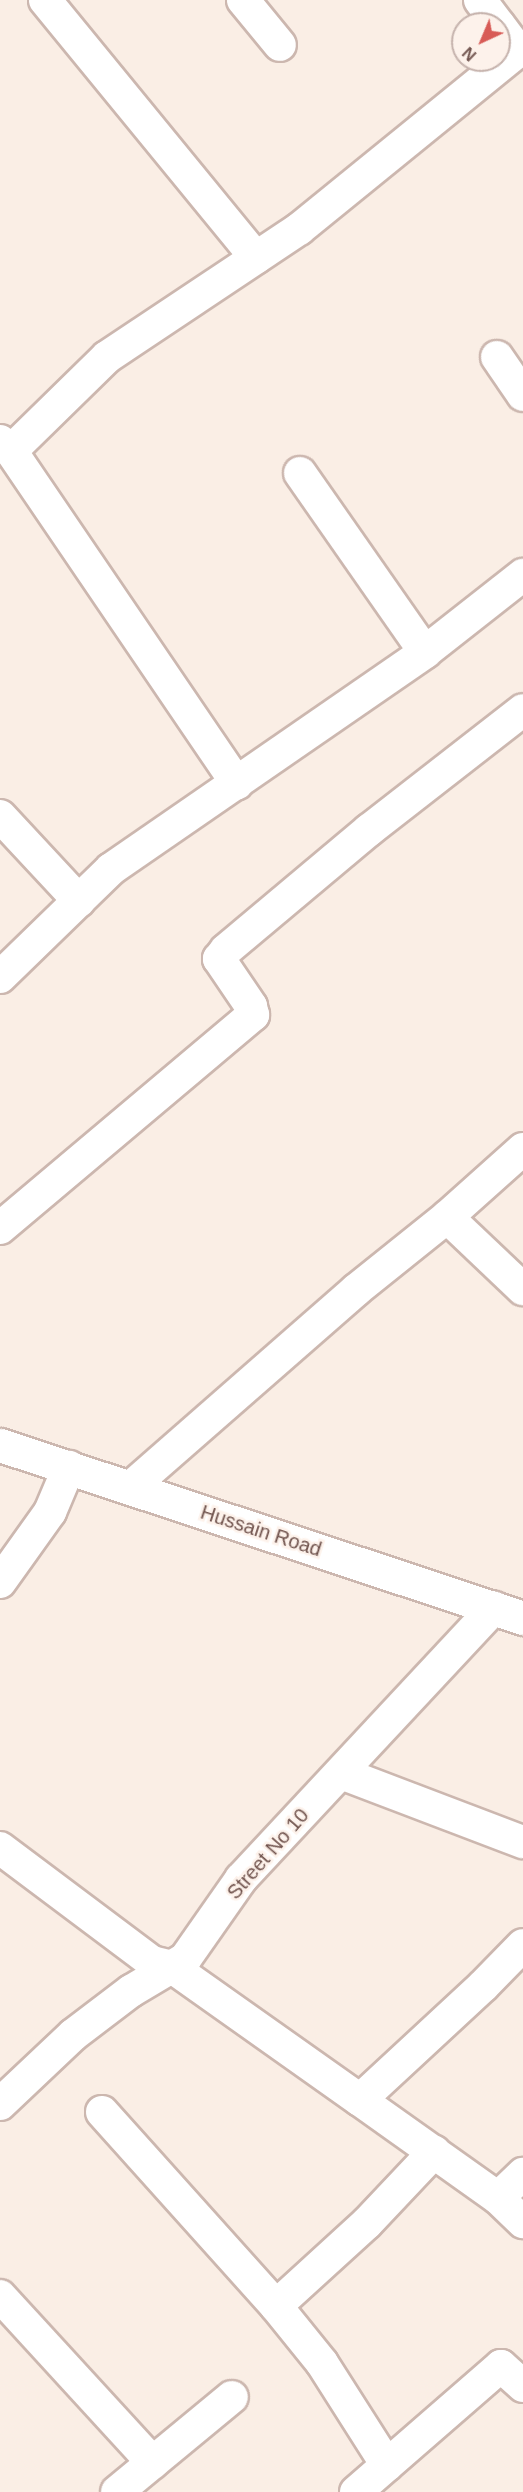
<!DOCTYPE html>
<style>
body{margin:0}
#map{position:relative;width:523px;height:2492px;overflow:hidden;background:#faeee5;font-family:Arial,sans-serif}
div>[style]{position:absolute}
.roads{filter:drop-shadow(2px 0 #ccb7af) drop-shadow(-2px 0 #ccb7af) drop-shadow(0 2px #ccb7af) drop-shadow(0 -2px #ccb7af)}
.minor>*{height:32px;margin:-16px;padding:0 16px;transform-origin:16px;border-radius:16px;background:#fff}
.tertiary>*{height:33px;margin:-16.5px;padding:0 16.5px;transform-origin:16.5px;border-radius:16.5px;background:#fff}
span{translate:-50% -50%;white-space:nowrap;text-align:center;line-height:1.15;-webkit-text-stroke:5px #fdf2eb;paint-order:stroke}
.street-label{font-size:20px;color:#70534d}
.north{position:absolute;left:451px;top:12px;width:60px;height:60px;box-sizing:border-box;background:#fdf2eb;border:2px solid #c5b2ac;border-radius:50%;rotate:224deg;font-size:16px;font-weight:700;line-height:24px;text-align:center;color:#70534d}
.north::after{content:'';display:block;margin:auto;width:21px;height:27px;background:#d85b56;clip-path:polygon(50% 0,100% 100%,50% 72%,0 100%)}
</style>
<div id="map">
<div class="roads">
<div class="minor">
<i style="left:45px;top:0;width:333px;rotate:50.7deg"></i>
<i style="left:243px;top:0;width:58px;rotate:50.6deg"></i>
<i style="left:480px;top:0;width:30px;rotate:53deg"></i>
<i style="left:499px;top:25px;width:31px;rotate:53deg"></i>
<i style="left:497px;top:357px;width:46px;rotate:55.6deg"></i>
<i style="left:0;top:441px;width:15px;rotate:42deg"></i>
<i style="left:11px;top:451px;width:402px;rotate:55.8deg"></i>
<i style="left:11px;top:451px;width:134px;rotate:-44.4deg"></i>
<i style="left:107px;top:357px;width:231px;rotate:-33.7deg"></i>
<i style="left:299px;top:229px;width:289px;rotate:-39.1deg"></i>
<i style="left:300px;top:473px;width:218px;rotate:55.1deg"></i>
<i style="left:0;top:816px;width:116px;rotate:47.1deg"></i>
<i style="left:0;top:977px;width:155px;rotate:-44.2deg"></i>
<i style="left:111px;top:869px;width:382px;rotate:-34.6deg"></i>
<i style="left:425px;top:652px;width:125px;rotate:-38.2deg"></i>
<i style="left:447px;top:1217px;width:105px;rotate:43.5deg"></i>
<i style="left:0;top:1228px;width:331px;rotate:-40.1deg"></i>
<i style="left:253px;top:1015px;width:9px;rotate:-103deg"></i>
<i style="left:251px;top:1006px;width:57px;rotate:-124.2deg"></i>
<i style="left:219px;top:959px;width:11px;rotate:-52deg"></i>
<i style="left:226px;top:950px;width:187px;rotate:-40deg"></i>
<i style="left:369px;top:830px;width:195px;rotate:-37.9deg"></i>
<i style="left:130px;top:1488px;width:300px;rotate:-41.2deg"></i>
<i style="left:356px;top:1290px;width:117px;rotate:-38.7deg"></i>
<i style="left:447px;top:1217px;width:102px;rotate:-41.8deg"></i>
<i style="left:0;top:1582px;width:86px;rotate:-54.5deg"></i>
<i style="left:50px;top:1512px;width:49px;rotate:-67.1deg"></i>
<i style="left:341px;top:1773px;width:195px;rotate:20.8deg"></i>
<i style="left:0;top:1848px;width:190px;rotate:36.9deg"></i>
<i style="left:152px;top:1962px;width:21px;rotate:14deg"></i>
<i style="left:172px;top:1967px;width:230px;rotate:35.3deg"></i>
<i style="left:360px;top:2100px;width:168px;rotate:-42.8deg"></i>
<i style="left:483px;top:1986px;width:57px;rotate:-45.7deg"></i>
<i style="left:360px;top:2100px;width:169px;rotate:35.4deg"></i>
<i style="left:498px;top:2198px;width:35px;rotate:-44deg"></i>
<i style="left:0;top:2104px;width:100px;rotate:-43.4deg"></i>
<i style="left:73px;top:2035px;width:73px;rotate:-37.2deg"></i>
<i style="left:131px;top:1991px;width:63px;rotate:-30.7deg"></i>
<i style="left:185px;top:1959px;width:98px;rotate:-55deg"></i>
<i style="left:241px;top:1879px;width:371px;rotate:-47deg"></i>
<i style="left:102px;top:2112px;width:261px;rotate:48.1deg"></i>
<i style="left:276px;top:2306px;width:123px;rotate:-42.4deg"></i>
<i style="left:367px;top:2223px;width:98px;rotate:-46.7deg"></i>
<i style="left:498px;top:2198px;width:35px;rotate:44deg"></i>
<i style="left:0;top:2296px;width:226px;rotate:47.5deg"></i>
<i style="left:276px;top:2306px;width:73px;rotate:51.1deg"></i>
<i style="left:322px;top:2363px;width:121px;rotate:57.5deg"></i>
<i style="left:117px;top:2492px;width:149px;rotate:-39.6deg"></i>
<i style="left:356px;top:2492px;width:192px;rotate:-41deg"></i>
<i style="left:501px;top:2366px;width:30px;rotate:42deg"></i>
</div>
<div class="tertiary">
<i style="left:0;top:1445px;width:551px;rotate:18.3deg"></i>
</div>
</div>
<div class="street-label">
<span style="left:261px;top:1531px;rotate:18deg">Hussain Road</span>
<span style="left:268px;top:1854px;rotate:-49deg">Street No 10</span>
</div>
<div class="north">N</div>
</div>
